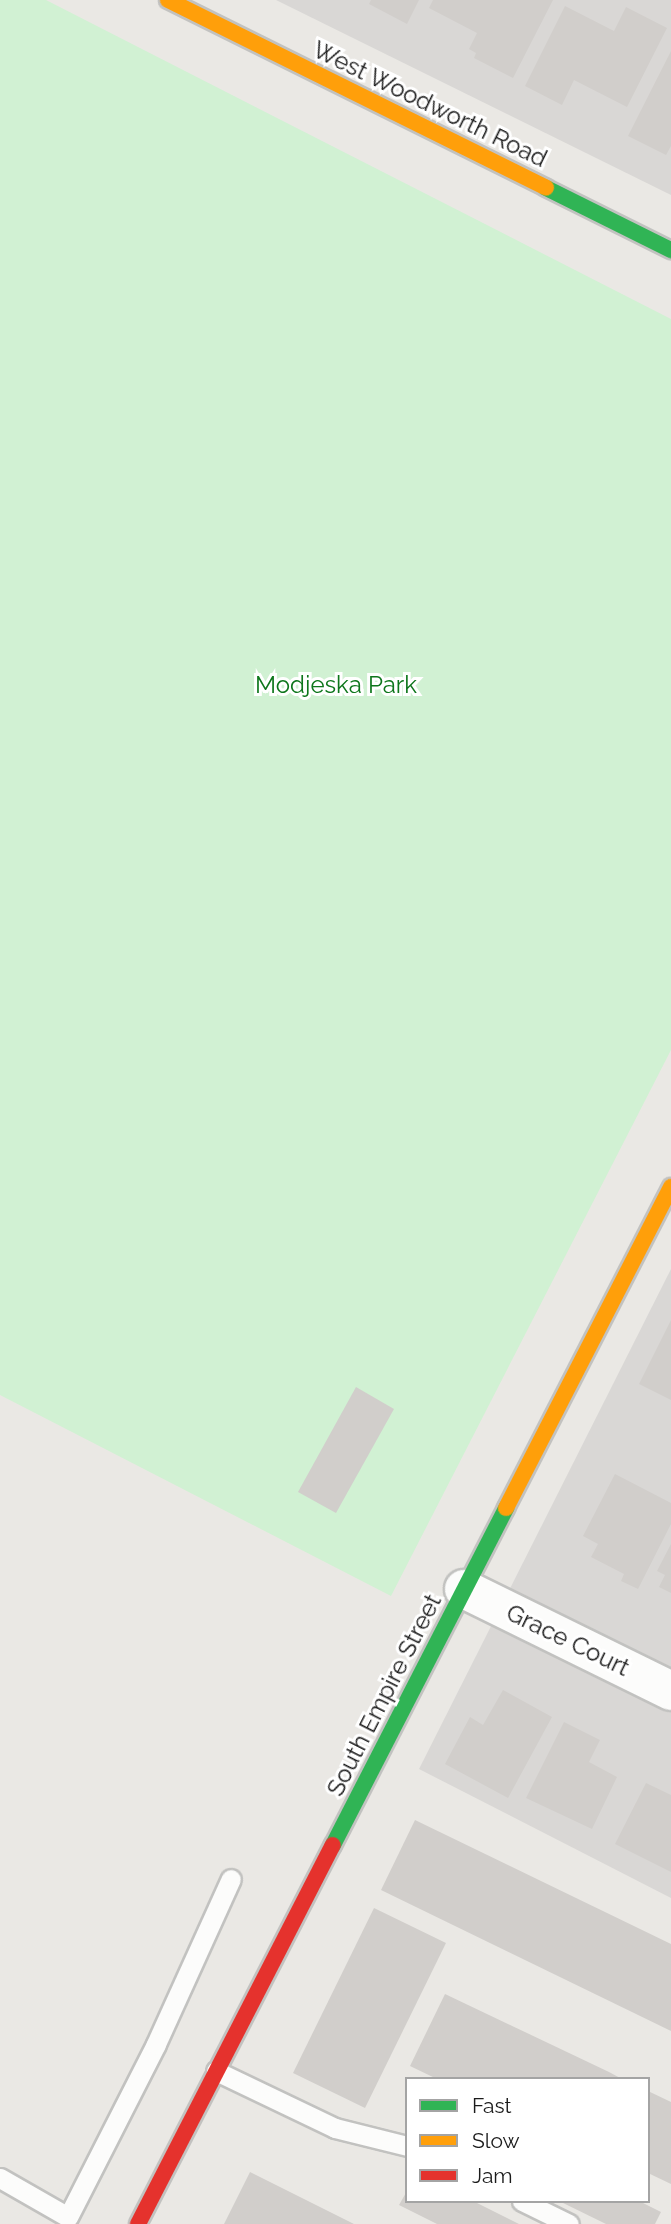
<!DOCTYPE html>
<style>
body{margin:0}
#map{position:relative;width:671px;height:2224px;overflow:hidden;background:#eae8e4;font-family:Raleway,sans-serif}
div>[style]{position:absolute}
.residential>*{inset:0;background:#d9d7d5}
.park>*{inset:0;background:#d1f1d3}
.building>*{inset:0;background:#d1cecb}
.roads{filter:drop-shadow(2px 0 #c2c2c0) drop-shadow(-2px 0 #c2c2c0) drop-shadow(0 2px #c2c2c0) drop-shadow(0 -2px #c2c2c0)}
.lane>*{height:19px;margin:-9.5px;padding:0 9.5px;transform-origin:9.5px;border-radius:9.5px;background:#fcfcfb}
.street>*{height:38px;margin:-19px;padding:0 19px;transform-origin:19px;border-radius:19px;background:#fcfcfb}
.fast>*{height:16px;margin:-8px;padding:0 8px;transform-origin:8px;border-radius:8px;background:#30b455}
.slow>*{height:16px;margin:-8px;padding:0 8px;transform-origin:8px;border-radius:8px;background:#ff9f0a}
.jam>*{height:16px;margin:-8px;padding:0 8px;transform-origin:8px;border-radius:8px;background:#e5322d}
span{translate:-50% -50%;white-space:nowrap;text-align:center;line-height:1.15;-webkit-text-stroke:6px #fff;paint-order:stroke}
.street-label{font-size:24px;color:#1b1b1b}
.park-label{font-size:24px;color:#0d761b}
.legend{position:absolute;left:405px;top:2077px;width:245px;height:126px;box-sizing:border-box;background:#fff;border:2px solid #a4a4a4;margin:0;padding:9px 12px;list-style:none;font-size:21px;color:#1b1b1b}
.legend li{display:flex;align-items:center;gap:14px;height:35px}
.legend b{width:35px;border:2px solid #a4a4a4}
</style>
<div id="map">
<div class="residential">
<i style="clip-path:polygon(276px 0,671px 0,671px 195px)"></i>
<i style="clip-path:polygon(671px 1269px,671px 1898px,419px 1769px)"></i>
</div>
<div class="park">
<i style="clip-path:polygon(0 0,46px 0,671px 319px,671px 1050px,391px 1596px,0 1395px)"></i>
</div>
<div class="building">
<i style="clip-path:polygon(371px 0,419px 0,407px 24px,369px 4px)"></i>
<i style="clip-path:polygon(433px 0,553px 0,513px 78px,474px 58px,476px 53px,469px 49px,477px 33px,429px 8px)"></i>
<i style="clip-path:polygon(565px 6px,614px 31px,626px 7px,667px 28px,627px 107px,574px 80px,562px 105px,525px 86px)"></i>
<i style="clip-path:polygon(671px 51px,671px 146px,666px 155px,628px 136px)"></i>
<i style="clip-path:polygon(671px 1320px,671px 1400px,639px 1384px)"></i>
<i style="clip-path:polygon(356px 1387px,394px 1409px,336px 1513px,298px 1492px)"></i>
<i style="clip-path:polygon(615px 1474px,671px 1503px,671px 1524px,638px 1589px,621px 1581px,624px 1574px,591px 1557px,598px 1544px,583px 1536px)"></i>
<i style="clip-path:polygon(671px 1544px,671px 1593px,659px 1587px,665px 1575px,657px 1571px)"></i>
<i style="clip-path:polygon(503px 1690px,552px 1717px,508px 1798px,445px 1764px,470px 1717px,483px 1725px)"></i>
<i style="clip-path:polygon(564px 1722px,600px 1740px,589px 1762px,617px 1777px,592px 1829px,526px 1798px)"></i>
<i style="clip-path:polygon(646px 1783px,671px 1795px,671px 1872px,615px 1844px)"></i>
<i style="clip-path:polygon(415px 1820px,671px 1944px,671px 2031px,381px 1890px)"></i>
<i style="clip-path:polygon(374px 1908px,446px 1943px,365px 2108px,293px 2073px)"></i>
<i style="clip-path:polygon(445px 1994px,609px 2072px,622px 2079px,437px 2079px,410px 2066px)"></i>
<i style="clip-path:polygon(648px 2091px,671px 2102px,671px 2184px,648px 2173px)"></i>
<i style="clip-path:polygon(250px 2172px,354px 2224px,224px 2224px)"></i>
<i style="clip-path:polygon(407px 2191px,407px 2201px,473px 2201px,519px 2224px,437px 2224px,399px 2205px)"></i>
<i style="clip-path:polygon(559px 2201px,639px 2201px,661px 2212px,655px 2224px,606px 2224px)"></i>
</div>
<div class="roads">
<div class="lane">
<i style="left:216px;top:2071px;width:132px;rotate:25.6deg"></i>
<i style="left:335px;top:2128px;width:74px;rotate:14deg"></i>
<i style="left:0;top:2178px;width:78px;rotate:29.8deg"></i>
<i style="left:68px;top:2217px;width:194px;rotate:-63deg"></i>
<i style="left:156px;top:2044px;width:181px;rotate:-65.6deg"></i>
<i style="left:522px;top:2201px;width:52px;rotate:26.1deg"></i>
</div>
<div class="street">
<i style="left:464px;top:1589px;width:231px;rotate:26.2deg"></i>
</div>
<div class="fast">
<i style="left:546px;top:188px;width:140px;rotate:26.4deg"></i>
<i style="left:333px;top:1845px;width:379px;rotate:-62.8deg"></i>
</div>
<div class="slow">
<i style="left:168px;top:0;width:422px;rotate:26.4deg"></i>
<i style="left:506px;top:1508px;width:361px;rotate:-62.8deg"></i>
</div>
<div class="jam">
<i style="left:138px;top:2224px;width:426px;rotate:-62.8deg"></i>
</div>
</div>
<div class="street-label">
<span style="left:430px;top:104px;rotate:26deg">West Woodworth Road</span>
<span style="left:568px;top:1640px;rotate:26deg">Grace Court</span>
<span style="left:384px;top:1695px;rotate:-63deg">South Empire Street</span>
</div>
<div class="park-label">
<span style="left:336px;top:685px">Modjeska Park</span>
</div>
<ul class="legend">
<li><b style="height:9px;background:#30b455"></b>Fast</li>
<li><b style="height:9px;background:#ff9f0a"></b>Slow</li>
<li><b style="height:9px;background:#e5322d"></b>Jam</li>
</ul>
</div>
